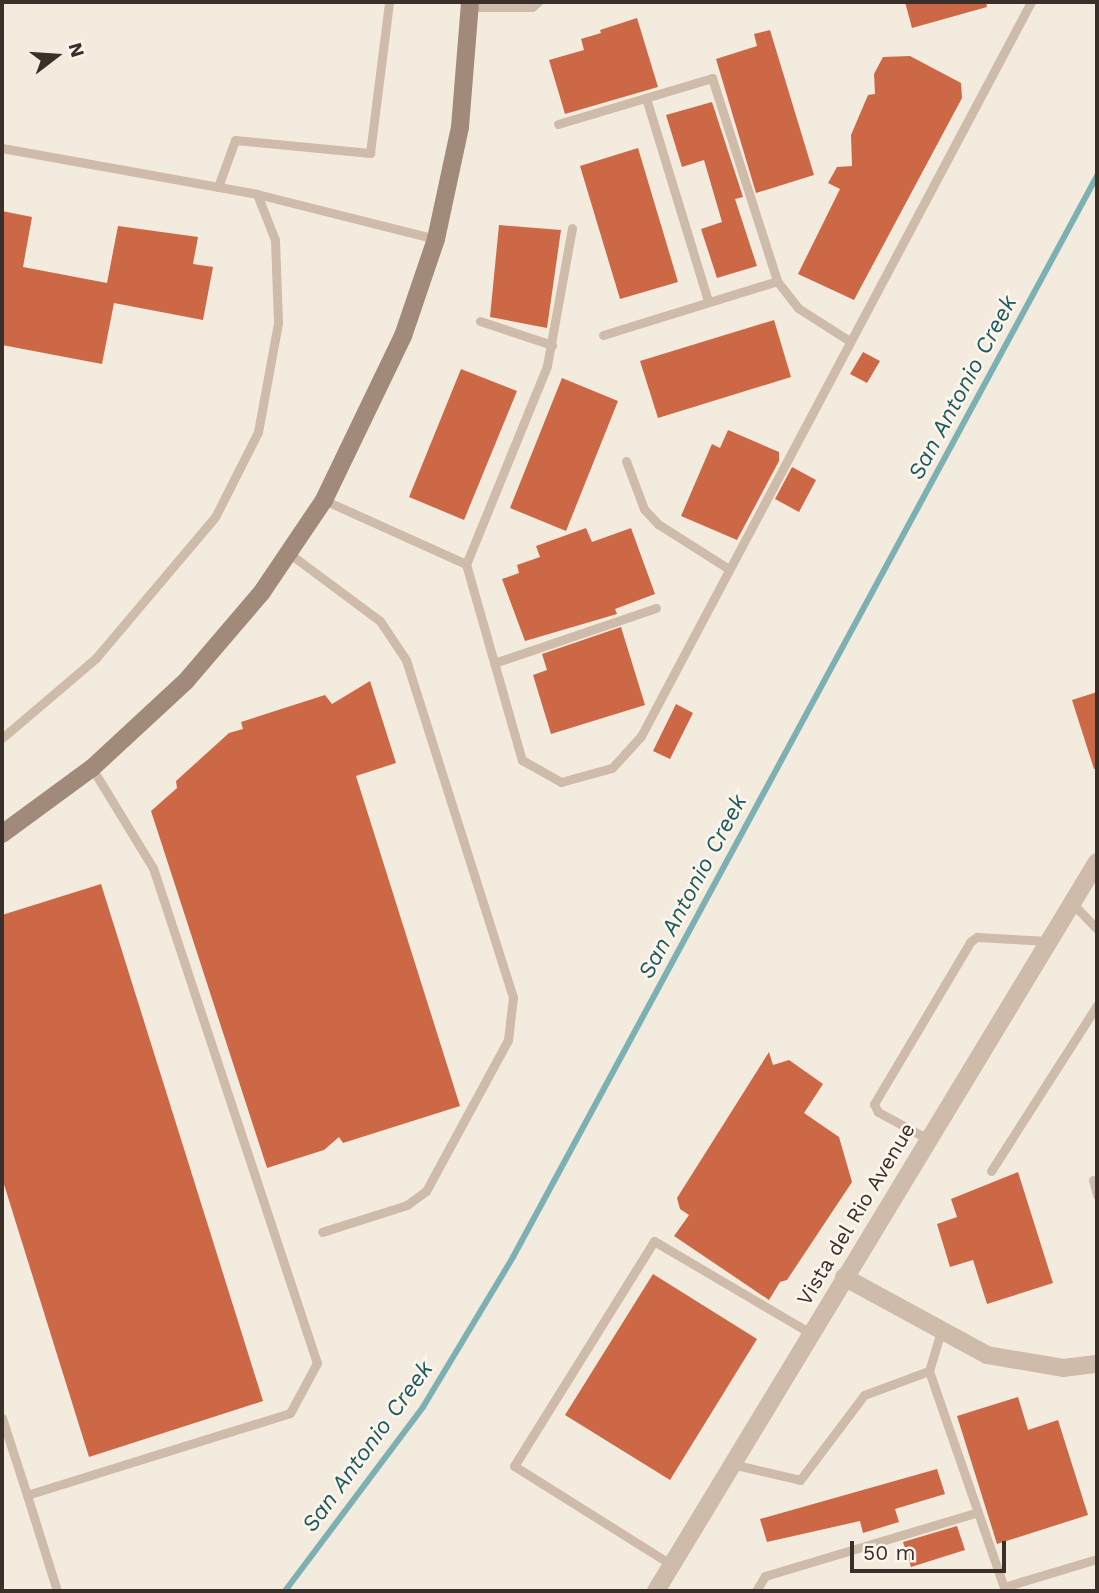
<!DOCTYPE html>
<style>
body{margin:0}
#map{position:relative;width:1099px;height:1593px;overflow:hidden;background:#f4ebdf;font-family:"Work Sans",sans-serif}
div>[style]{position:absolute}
.stream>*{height:6px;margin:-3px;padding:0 3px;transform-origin:3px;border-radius:3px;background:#7cb0b3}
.building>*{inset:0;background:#cc6845}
.lane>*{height:9px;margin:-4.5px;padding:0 4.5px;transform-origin:4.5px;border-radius:4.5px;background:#cebbaa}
.street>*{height:18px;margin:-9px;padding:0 9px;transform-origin:9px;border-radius:9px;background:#cebbaa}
.secondary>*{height:18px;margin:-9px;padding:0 9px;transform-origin:9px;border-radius:9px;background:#a28a7b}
span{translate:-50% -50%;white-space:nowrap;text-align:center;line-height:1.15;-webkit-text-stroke:5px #fbf5ec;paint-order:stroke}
.street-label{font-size:21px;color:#3b2f2a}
.water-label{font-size:23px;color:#1c5a5f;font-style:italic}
.frame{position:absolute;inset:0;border:4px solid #3b2f2a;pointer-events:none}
.north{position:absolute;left:21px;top:21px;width:70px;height:70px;-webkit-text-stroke:5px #fbf5ec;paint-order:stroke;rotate:73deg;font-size:19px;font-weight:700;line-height:28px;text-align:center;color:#3b2f2a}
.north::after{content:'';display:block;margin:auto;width:24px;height:32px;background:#3b2f2a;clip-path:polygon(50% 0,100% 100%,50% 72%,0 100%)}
.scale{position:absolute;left:850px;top:1541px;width:156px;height:32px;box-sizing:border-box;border:4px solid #3b2f2a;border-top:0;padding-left:9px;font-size:21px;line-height:24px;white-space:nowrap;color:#3b2f2a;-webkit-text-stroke:5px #fbf5ec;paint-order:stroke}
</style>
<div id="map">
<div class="stream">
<i style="left:285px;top:1591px;width:230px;rotate:-53.1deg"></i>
<i style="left:423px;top:1407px;width:175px;rotate:-59deg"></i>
<i style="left:513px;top:1257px;width:1229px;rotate:-61.62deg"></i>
</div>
<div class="building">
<i style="clip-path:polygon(905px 2px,986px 2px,987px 7px,912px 28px)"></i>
<i style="clip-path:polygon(637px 18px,658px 87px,565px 114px,549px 60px,584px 50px,581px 39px,601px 33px,600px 30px)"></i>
<i style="clip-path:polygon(770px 30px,814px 175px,756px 193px,716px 59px,757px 46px,754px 34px)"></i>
<i style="clip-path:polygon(910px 56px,961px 83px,962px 98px,854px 300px,798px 274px,840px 189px,828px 183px,837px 167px,852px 166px,851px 135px,868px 95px,875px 94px,874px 74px,883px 57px)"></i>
<i style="clip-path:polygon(712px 102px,743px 197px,735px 199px,757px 266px,717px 278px,701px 229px,722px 222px,704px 160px,682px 167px,666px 115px)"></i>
<i style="clip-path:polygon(638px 148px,678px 282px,620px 299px,580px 166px)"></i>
<i style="clip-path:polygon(2px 211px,32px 217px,23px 267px,107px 283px,118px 226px,198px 237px,193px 264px,213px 267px,203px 320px,114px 303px,102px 364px,2px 345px)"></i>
<i style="clip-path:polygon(499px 225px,561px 230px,547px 328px,490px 317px)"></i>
<i style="clip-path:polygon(774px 320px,791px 377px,658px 418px,640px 361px)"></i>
<i style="clip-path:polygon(863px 352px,880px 361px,867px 383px,850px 374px)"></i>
<i style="clip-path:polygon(461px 369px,517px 391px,464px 520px,409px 497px)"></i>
<i style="clip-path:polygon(562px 378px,618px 401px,566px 531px,510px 508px)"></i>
<i style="clip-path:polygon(728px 430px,779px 452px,779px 461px,737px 540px,681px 516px,712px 444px,720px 448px)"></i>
<i style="clip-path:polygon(792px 467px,816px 480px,799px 512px,775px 499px)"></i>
<i style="clip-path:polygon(586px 528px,592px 542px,631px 528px,655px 594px,615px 609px,617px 614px,525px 641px,502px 579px,519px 573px,517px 565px,540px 557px,536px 546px)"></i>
<i style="clip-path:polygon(621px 627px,645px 705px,551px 734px,533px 675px,547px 670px,542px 654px)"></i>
<i style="clip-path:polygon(370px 681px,396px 763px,356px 776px,460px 1106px,343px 1143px,339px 1137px,324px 1150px,267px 1168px,151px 811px,177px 788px,176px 781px,229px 733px,243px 729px,241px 722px,325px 695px,332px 704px)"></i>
<i style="clip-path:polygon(1097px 692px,1097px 768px,1094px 769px,1072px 700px)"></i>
<i style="clip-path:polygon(676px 704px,693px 713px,670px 759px,653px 751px)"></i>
<i style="clip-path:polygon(101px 884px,263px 1401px,89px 1457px,2px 1178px,2px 915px)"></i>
<i style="clip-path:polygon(769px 1052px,773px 1065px,789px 1060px,823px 1084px,804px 1113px,839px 1137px,852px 1182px,787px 1280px,780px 1282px,769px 1300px,674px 1236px,689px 1215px,680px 1209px,677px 1198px)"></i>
<i style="clip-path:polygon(1018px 1172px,1053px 1283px,987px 1304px,973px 1260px,950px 1267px,937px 1224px,957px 1217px,951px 1199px)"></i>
<i style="clip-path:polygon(653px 1274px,757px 1339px,670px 1480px,565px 1415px)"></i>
<i style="clip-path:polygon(1018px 1397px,1028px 1430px,1058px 1420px,1088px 1515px,997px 1544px,957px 1416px)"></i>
<i style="clip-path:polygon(937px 1469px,945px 1494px,895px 1509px,899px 1522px,863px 1533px,860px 1521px,767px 1542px,760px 1519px)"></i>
<i style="clip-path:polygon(957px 1526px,965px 1550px,911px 1567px,903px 1542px)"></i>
</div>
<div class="lane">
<i style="left:470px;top:7px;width:62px"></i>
<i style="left:532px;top:7px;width:8px;rotate:-40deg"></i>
<i style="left:646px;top:98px;width:212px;rotate:73deg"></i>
<i style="left:558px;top:124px;width:161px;rotate:-16.6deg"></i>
<i style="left:712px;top:78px;width:213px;rotate:72.2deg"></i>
<i style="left:777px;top:281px;width:34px;rotate:52deg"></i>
<i style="left:798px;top:308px;width:59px;rotate:32.6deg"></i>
<i style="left:2px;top:148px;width:259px;rotate:10.2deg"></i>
<i style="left:257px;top:194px;width:49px;rotate:68.6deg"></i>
<i style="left:275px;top:240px;width:83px;rotate:87.9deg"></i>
<i style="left:278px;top:323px;width:111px;rotate:100.4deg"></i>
<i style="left:258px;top:432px;width:95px;rotate:116.8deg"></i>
<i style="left:215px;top:517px;width:185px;rotate:130.2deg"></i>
<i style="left:96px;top:658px;width:123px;rotate:139.6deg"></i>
<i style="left:218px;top:187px;width:50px;rotate:-70.1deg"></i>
<i style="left:235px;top:140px;width:136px;rotate:5.5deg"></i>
<i style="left:370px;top:153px;width:152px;rotate:-82.8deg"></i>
<i style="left:257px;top:194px;width:185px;rotate:14.1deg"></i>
<i style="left:572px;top:228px;width:140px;rotate:100.3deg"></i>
<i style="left:547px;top:366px;width:214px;rotate:112.2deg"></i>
<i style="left:466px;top:564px;width:204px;rotate:74.1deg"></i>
<i style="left:522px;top:760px;width:45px;rotate:29.4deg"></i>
<i style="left:561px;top:782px;width:53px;rotate:-15.4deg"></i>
<i style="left:612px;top:768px;width:43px;rotate:-47.8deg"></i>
<i style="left:641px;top:736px;width:831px;rotate:-62.02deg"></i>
<i style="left:480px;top:321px;width:76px;rotate:18.4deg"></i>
<i style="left:603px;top:335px;width:182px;rotate:-17.2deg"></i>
<i style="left:626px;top:461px;width:51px;rotate:69.4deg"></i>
<i style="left:644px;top:509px;width:21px;rotate:47deg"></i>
<i style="left:658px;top:524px;width:84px;rotate:32.4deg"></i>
<i style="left:324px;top:500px;width:156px;rotate:24.3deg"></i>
<i style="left:290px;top:554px;width:112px;rotate:36.7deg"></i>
<i style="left:380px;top:621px;width:47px;rotate:56.3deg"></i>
<i style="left:406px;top:660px;width:354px;rotate:72.4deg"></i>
<i style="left:513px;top:997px;width:43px;rotate:96.6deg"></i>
<i style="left:508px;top:1040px;width:172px;rotate:118.5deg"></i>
<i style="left:426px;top:1191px;width:24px;rotate:144deg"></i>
<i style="left:407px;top:1205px;width:89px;rotate:162.4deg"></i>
<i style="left:494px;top:663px;width:171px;rotate:-18.8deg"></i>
<i style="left:1072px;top:903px;width:36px;rotate:46deg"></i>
<i style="left:928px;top:1139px;width:57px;rotate:-151.6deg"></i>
<i style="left:878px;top:1112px;width:9px;rotate:-117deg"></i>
<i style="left:874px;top:1104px;width:188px;rotate:-59.3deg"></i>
<i style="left:970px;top:942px;width:9px;rotate:-36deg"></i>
<i style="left:977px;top:937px;width:72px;rotate:3.2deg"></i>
<i style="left:991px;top:1171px;width:197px;rotate:-57.4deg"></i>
<i style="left:1093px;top:1180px;width:16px;rotate:75deg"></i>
<i style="left:941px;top:1331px;width:42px;rotate:106.7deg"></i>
<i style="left:929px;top:1371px;width:229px;rotate:70.9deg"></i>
<i style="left:1004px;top:1587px;width:97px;rotate:-16.8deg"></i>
<i style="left:2px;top:1418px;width:81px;rotate:72deg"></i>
<i style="left:27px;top:1495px;width:275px;rotate:-17.3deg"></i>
<i style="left:290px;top:1413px;width:57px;rotate:-61.6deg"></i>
<i style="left:317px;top:1363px;width:521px;rotate:-108.33deg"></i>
<i style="left:153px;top:868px;width:117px;rotate:-121.4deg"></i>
<i style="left:732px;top:1464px;width:70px;rotate:13.2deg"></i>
<i style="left:800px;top:1480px;width:106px;rotate:-53deg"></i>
<i style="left:864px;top:1395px;width:69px;rotate:-20.3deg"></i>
<i style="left:27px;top:1495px;width:101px;rotate:72.6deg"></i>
<i style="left:672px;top:1565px;width:186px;rotate:-147.9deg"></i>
<i style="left:514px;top:1466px;width:265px;rotate:-58.1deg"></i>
<i style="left:654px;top:1241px;width:181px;rotate:30.5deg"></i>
<i style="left:756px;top:1591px;width:17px;rotate:-59deg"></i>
<i style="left:765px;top:1576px;width:222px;rotate:-16.7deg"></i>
</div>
<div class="street">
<i style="left:844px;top:1277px;width:163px;rotate:28.6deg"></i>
<i style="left:987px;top:1355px;width:77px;rotate:9.7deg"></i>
<i style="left:1063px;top:1368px;width:34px;rotate:-7deg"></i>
<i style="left:656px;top:1591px;width:852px;rotate:-58.83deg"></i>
</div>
<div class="secondary">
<i style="left:2px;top:834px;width:112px;rotate:-36.3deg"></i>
<i style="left:92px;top:768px;width:128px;rotate:-42.8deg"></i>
<i style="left:186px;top:681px;width:117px;rotate:-49.5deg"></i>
<i style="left:262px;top:592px;width:111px;rotate:-56deg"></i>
<i style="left:324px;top:500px;width:182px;rotate:-64.3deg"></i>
<i style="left:403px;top:336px;width:102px;rotate:-71.2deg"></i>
<i style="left:436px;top:239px;width:115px;rotate:-77.9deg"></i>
<i style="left:460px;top:127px;width:125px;rotate:-85.4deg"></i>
</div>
<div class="street-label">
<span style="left:856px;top:1214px;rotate:-59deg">Vista del Rio Avenue</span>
</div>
<div class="water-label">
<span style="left:963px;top:388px;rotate:-62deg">San Antonio Creek</span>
<span style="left:693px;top:887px;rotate:-62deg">San Antonio Creek</span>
<span style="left:368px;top:1447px;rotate:-54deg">San Antonio Creek</span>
</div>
<div class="frame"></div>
<div class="north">N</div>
<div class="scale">50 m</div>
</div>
